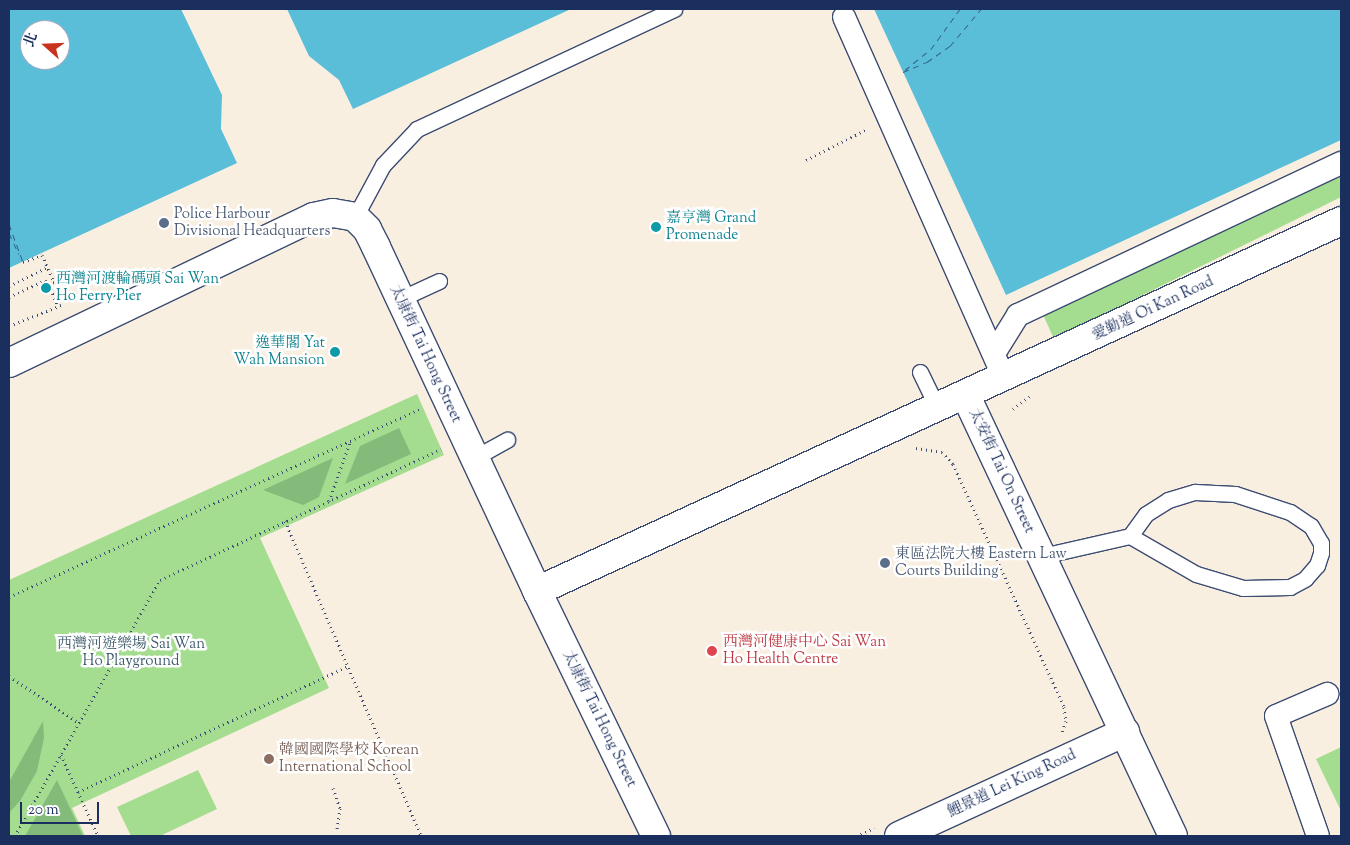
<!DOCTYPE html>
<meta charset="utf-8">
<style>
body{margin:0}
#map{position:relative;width:1350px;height:845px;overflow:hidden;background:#f9efe1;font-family:"Sorts Mill Goudy","Noto Serif TC",serif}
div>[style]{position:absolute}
.green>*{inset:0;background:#a4dd8f}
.forest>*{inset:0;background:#83bc7a}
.water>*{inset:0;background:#5abed9}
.ferry>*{height:1px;margin-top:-0.5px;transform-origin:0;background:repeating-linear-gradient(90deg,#316189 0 6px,transparent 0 11px)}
.path>*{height:3px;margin-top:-1.5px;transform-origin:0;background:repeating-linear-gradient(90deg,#3c4c72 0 1px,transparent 0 5px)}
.roads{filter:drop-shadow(1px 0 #3c4c72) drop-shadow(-1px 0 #3c4c72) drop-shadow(0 1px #3c4c72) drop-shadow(0 -1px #3c4c72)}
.service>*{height:15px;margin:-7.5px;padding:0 7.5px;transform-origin:7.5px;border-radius:7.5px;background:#fff}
.pedestrian>*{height:22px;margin:-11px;padding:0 11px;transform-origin:11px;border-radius:11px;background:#fff}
.minor>*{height:28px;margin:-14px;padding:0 14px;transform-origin:14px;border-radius:14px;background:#fff}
.tertiary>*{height:28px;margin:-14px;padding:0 14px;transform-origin:14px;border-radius:14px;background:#fff}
.dots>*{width:14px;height:14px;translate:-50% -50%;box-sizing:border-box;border:2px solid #fff;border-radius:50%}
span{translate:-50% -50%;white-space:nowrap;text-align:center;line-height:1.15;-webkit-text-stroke:5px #fff;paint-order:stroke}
.service-label{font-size:15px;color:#4e5e75}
.left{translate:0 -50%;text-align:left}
.culture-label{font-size:15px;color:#0d838f}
.right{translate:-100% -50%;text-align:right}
.street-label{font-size:15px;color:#1b2f5e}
.health-label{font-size:15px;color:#be3a42}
.park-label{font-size:15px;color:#3d5a6a}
.education-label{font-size:15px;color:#785e54}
.frame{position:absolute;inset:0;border:10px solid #1b2f5e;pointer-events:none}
.north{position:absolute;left:20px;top:20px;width:50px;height:50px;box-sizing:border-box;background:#fff;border:1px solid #a4acbf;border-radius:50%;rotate:290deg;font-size:14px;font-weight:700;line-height:20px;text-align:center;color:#1b2f5e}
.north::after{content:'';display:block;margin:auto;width:18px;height:22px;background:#c8321e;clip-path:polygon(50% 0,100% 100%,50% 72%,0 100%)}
.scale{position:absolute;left:20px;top:802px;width:79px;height:22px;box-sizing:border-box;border:2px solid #1b2f5e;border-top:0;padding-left:6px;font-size:15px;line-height:18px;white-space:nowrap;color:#1b2f5e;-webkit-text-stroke:4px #fff;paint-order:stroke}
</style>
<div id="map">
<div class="green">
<i style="clip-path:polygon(1341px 151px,1341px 197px,1054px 339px,1036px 299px)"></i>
<i style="clip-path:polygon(417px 394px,444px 455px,260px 538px,329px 688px,72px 808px,85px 836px,9px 836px,9px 580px)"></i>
<i style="clip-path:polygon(1341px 747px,1341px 811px,1316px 759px)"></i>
<i style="clip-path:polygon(198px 770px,217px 809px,160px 836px,131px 836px,117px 807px)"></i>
</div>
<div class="forest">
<i style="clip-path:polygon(399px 428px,411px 454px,345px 484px,360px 446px)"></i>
<i style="clip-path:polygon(333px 458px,319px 497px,303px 505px,263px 490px)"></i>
<i style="clip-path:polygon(43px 721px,44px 738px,37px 771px,20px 801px,9px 813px,9px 782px)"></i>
<i style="clip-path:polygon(57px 780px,83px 836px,25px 836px)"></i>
</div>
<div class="water">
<i style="clip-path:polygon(evenodd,9px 9px,181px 9px,222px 95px,221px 129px,237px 163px,9px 268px,9px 9px,30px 30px,60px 30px,60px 60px,30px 60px,30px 30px)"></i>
<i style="clip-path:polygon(287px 9px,571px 9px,353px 109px,339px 80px,309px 56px)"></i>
<i style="clip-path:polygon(874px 9px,1341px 9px,1341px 140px,1006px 295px)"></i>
</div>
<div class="ferry">
<i style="left:905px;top:70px;width:33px;rotate:-39deg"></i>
<i style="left:931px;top:49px;width:49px;rotate:-54.1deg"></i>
<i style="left:903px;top:72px;width:26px;rotate:-23deg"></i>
<i style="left:927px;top:62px;width:28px;rotate:-35deg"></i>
<i style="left:950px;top:46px;width:48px;rotate:-50deg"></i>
<i style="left:9px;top:224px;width:40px;rotate:69.8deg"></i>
<i style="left:9px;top:233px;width:23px;rotate:65deg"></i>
</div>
<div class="path">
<i style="left:806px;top:160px;width:68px;rotate:-26.9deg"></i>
<i style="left:23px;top:262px;width:20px;rotate:-20deg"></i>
<i style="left:42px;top:255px;width:30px;rotate:66deg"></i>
<i style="left:54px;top:282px;width:5px;rotate:158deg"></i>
<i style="left:49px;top:284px;width:25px;rotate:69deg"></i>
<i style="left:9px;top:286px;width:43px;rotate:-26deg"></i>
<i style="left:9px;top:297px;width:40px;rotate:-25deg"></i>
<i style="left:45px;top:280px;width:15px;rotate:62deg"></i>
<i style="left:9px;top:326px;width:59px;rotate:-21.8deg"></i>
<i style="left:1013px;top:409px;width:21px;rotate:-37deg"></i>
<i style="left:916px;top:448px;width:26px;rotate:9deg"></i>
<i style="left:942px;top:452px;width:16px;rotate:47deg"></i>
<i style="left:953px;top:464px;width:267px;rotate:65.4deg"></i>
<i style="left:1064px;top:707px;width:14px;rotate:82deg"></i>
<i style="left:1066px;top:721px;width:12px;rotate:110deg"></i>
<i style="left:329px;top:501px;width:63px;rotate:-70.4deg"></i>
<i style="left:285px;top:521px;width:343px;rotate:66.6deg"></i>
<i style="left:9px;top:597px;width:454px;rotate:-24.6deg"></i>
<i style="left:9px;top:676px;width:84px;rotate:33.9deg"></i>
<i style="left:61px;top:755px;width:89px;rotate:65.4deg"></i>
<i style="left:333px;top:788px;width:21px;rotate:71deg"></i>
<i style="left:340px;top:808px;width:22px;rotate:98deg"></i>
<i style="left:78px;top:792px;width:298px;rotate:-25deg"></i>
<i style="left:15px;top:836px;width:294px;rotate:-60.5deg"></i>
<i style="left:160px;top:580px;width:310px;rotate:-25deg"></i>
<i style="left:856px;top:836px;width:20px;rotate:-24deg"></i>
</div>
<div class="roads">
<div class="service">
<i style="left:355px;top:217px;width:59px;rotate:-61.7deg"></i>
<i style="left:383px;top:165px;width:50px;rotate:-46.6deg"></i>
<i style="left:417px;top:129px;width:284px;rotate:-25deg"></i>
<i style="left:400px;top:299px;width:43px;rotate:-24.8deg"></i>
<i style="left:920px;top:372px;width:41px;rotate:64.1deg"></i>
<i style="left:474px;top:458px;width:38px;rotate:-29deg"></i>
<i style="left:1042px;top:556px;width:90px;rotate:-12.8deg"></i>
<i style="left:1130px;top:536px;width:27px;rotate:-54deg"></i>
<i style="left:1146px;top:514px;width:26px;rotate:-32deg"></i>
<i style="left:1168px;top:500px;width:28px;rotate:-17deg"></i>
<i style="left:1195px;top:492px;width:40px;rotate:2.9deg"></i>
<i style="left:1235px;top:494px;width:58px;rotate:18.1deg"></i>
<i style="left:1290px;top:512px;width:25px;rotate:34deg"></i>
<i style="left:1311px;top:526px;width:20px;rotate:60deg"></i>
<i style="left:1321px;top:543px;width:10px;rotate:90deg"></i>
<i style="left:1321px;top:553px;width:13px;rotate:108deg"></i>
<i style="left:1317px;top:565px;width:18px;rotate:131deg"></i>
<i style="left:1305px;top:579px;width:17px;rotate:152deg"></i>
<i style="left:1290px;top:587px;width:47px;rotate:178.8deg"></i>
<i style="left:1243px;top:588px;width:49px;rotate:-163.4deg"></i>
<i style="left:1196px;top:574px;width:76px;rotate:-150.1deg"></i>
</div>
<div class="pedestrian">
<i style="left:844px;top:17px;width:380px;rotate:66.1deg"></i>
<i style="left:995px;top:352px;width:44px;rotate:-58.1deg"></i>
<i style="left:1018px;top:315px;width:357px;rotate:-25.2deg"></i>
<i style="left:1318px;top:836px;width:127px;rotate:-109.3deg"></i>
<i style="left:1276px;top:716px;width:56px;rotate:-23.3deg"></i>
</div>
<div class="minor">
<i style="left:9px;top:363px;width:338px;rotate:-25.6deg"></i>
<i style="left:314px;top:217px;width:19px;rotate:-12deg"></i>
<i style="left:333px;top:213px;width:22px;rotate:10deg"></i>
<i style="left:355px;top:217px;width:17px;rotate:45deg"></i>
<i style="left:367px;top:229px;width:20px;rotate:63deg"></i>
<i style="left:376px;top:247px;width:380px;rotate:64.9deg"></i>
<i style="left:899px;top:836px;width:249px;rotate:-24.7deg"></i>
</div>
<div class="tertiary">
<i style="left:966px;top:396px;width:486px;rotate:64.8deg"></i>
<i style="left:656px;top:836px;width:272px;rotate:-115.9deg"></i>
<i style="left:537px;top:591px;width:885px;rotate:-24.71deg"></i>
</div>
</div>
<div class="dots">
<i style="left:164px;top:223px;background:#5c6f8a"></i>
<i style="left:656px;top:227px;background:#0f9aa8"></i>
<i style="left:46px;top:288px;background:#0f9aa8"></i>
<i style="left:335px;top:352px;background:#0f9aa8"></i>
<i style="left:885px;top:563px;background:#5c6f8a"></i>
<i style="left:712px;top:651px;background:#e0444e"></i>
<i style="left:269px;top:759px;background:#8d6e63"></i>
</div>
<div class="service-label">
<span class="left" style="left:174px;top:223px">Police Harbour<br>Divisional Headquarters</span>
<span class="left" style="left:895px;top:563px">東區法院大樓 Eastern Law<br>Courts Building</span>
</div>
<div class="culture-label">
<span class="left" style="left:666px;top:227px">嘉亨灣 Grand<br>Promenade</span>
<span class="left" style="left:56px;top:288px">西灣河渡輪碼頭 Sai Wan<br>Ho Ferry Pier</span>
<span class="right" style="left:325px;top:352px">逸華閣 Yat<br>Wah Mansion</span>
</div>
<div class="street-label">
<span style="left:1153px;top:309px;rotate:-25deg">愛勤道 Oi Kan Road</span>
<span style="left:425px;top:354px;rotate:65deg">太康街 Tai Hong Street</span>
<span style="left:1001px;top:471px;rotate:65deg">太安街 Tai On Street</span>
<span style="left:599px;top:719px;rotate:64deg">太康街 Tai Hong Street</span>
<span style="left:1012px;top:784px;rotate:-25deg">鯉景道 Lei King Road</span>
</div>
<div class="health-label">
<span class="left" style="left:723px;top:651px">西灣河健康中心 Sai Wan<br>Ho Health Centre</span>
</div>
<div class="park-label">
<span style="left:131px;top:653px">西灣河遊樂場 Sai Wan<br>Ho Playground</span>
</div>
<div class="education-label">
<span class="left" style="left:279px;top:759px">韓國國際學校 Korean<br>International School</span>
</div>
<div class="frame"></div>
<div class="north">北</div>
<div class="scale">20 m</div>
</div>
